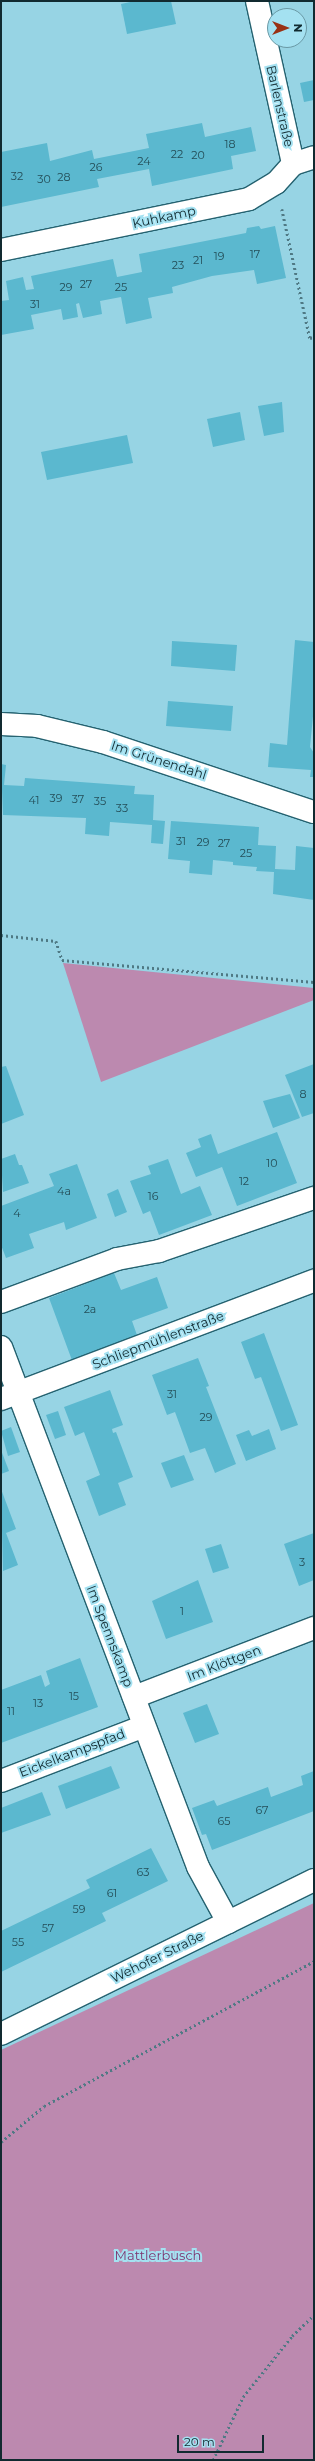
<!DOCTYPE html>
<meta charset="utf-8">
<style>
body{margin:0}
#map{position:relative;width:315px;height:2461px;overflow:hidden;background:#97d4e4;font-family:Montserrat,sans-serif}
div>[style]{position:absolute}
.green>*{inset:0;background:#bc89af}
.building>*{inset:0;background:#5bb8cf}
.path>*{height:2.5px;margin-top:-1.25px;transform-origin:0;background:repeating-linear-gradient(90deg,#4f7984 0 2px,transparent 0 5px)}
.roads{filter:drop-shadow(1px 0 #256270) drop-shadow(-1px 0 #256270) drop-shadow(0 1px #256270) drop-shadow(0 -1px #256270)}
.street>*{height:22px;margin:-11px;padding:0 11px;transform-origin:11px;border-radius:11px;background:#fff}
.secondary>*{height:22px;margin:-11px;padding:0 11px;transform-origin:11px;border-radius:11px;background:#fff}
span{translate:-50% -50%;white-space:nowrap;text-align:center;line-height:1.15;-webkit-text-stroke:4px #a4e1f1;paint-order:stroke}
.number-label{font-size:11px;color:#244e58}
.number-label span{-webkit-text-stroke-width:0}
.street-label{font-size:13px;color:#112a30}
.park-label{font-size:13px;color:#7d356f}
.frame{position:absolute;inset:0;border:2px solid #112a30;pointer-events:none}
.north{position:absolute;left:267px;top:8px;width:40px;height:40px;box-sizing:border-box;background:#a4e1f1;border:1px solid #6998a4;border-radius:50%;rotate:90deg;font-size:11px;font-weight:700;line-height:16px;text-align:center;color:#112a30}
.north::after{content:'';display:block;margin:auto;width:14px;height:18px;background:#993114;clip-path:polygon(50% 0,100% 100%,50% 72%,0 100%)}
.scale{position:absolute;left:177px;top:2435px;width:87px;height:18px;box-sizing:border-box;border:2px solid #112a30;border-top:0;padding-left:5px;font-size:12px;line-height:14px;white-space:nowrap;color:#112a30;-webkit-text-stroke:3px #a4e1f1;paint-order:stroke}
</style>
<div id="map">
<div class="green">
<i style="clip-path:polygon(63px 963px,314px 988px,314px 1000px,101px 1082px)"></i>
<i style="clip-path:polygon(314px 1903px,314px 2460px,1px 2460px,1px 2050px)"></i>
</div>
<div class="building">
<i style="clip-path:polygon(135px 1px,171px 1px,176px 24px,127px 34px,121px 4px)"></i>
<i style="clip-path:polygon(314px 80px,314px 100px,304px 102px,300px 83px)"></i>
<i style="clip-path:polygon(202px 123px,205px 137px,251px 127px,256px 151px,231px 156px,233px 169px,152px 186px,149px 169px,97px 179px,99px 187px,1px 207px,1px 152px,47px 143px,50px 161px,92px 150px,94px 159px,149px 148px,146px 134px)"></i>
<i style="clip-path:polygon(259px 226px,261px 229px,275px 226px,286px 278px,257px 284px,254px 270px,212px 276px,172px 287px,173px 293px,148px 298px,152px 318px,126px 324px,121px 297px,100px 301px,102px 314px,83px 318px,79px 303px,76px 304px,78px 317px,63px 320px,61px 309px,31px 315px,34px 329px,1px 335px,1px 301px,9px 300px,6px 281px,23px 277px,26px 290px,34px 289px,31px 276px,113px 259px,117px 277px,142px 272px,139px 254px,246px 233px,247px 228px)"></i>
<i style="clip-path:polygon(282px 402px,284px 432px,264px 436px,258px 406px)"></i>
<i style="clip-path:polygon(240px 412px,245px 440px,213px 447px,207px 419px)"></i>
<i style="clip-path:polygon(127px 435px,133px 463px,47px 480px,41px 452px)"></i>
<i style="clip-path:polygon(295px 640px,314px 642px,314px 706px,310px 747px,314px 753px,314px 777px,310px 777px,311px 770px,268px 767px,270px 743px,287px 745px)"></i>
<i style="clip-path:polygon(172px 641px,237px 645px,235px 671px,171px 666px)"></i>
<i style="clip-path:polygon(168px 701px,233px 706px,231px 731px,166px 726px)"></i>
<i style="clip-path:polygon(1px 764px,6px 765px,4px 785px,24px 786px,25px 778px,135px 786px,134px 794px,154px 795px,153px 820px,165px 821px,163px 844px,151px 843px,152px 825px,110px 822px,109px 836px,85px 834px,86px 818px,3px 815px)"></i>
<i style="clip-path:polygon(171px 821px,259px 827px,258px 845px,276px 846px,275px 869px,295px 870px,296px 846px,314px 848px,314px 900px,273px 894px,274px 872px,256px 871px,257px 867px,233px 865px,233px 862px,213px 860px,212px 875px,189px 873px,190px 861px,168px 859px)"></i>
<i style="clip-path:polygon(314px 1064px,314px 1113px,302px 1117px,285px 1075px)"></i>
<i style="clip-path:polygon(6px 1066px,24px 1115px,1px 1124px,1px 1067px)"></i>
<i style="clip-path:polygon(290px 1094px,300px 1118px,273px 1128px,263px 1101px)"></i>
<i style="clip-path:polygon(277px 1132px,297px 1183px,237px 1206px,222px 1167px,196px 1177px,186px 1153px,201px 1147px,198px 1139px,211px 1134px,218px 1154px)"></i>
<i style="clip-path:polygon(15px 1154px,19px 1165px,22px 1165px,29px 1183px,3px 1192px,1px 1159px)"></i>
<i style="clip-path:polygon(168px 1159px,181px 1194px,200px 1186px,212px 1215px,159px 1235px,150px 1211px,143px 1214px,130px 1181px,151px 1174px,148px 1166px)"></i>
<i style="clip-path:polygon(77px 1164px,97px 1218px,66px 1230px,64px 1222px,29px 1234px,34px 1248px,6px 1258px,1px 1245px,1px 1206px,54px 1186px,49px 1174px)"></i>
<i style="clip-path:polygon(118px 1189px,127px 1212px,115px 1217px,107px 1194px)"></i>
<i style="clip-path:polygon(114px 1273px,121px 1290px,157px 1277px,168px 1308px,132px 1321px,138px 1338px,73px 1363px,49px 1298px)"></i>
<i style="clip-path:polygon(264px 1333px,298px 1425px,281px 1431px,261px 1377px,255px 1379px,241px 1342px)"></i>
<i style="clip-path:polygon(198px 1358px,209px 1386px,206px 1387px,236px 1464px,215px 1473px,205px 1448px,190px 1453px,175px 1412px,167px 1415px,152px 1375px)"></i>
<i style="clip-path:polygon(110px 1390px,123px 1425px,112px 1429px,113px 1433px,116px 1432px,133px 1477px,118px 1483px,126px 1505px,99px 1516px,86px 1481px,100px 1475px,84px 1432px,75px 1436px,64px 1407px)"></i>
<i style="clip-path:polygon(58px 1411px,66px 1435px,55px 1439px,46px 1415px)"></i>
<i style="clip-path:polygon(11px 1427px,20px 1452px,8px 1456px,1px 1431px)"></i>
<i style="clip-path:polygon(269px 1429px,276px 1449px,246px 1461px,236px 1435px,249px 1430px,252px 1436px)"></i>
<i style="clip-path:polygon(1px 1450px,9px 1471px,1px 1474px)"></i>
<i style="clip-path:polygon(184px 1455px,194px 1480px,171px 1488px,161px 1463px)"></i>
<i style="clip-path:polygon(1px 1489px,16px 1529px,6px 1533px,18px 1565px,3px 1571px)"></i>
<i style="clip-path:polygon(314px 1533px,314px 1580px,299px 1586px,284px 1544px)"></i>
<i style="clip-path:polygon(221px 1544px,229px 1568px,213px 1573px,205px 1549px)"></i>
<i style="clip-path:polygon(198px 1580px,213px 1622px,166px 1639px,152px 1601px)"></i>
<i style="clip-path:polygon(80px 1658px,98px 1707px,1px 1743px,1px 1690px,41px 1675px,45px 1687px,50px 1684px,46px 1671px)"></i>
<i style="clip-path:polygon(207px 1704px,219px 1734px,195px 1743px,183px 1713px)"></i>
<i style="clip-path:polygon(111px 1766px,120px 1788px,66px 1809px,58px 1786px)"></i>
<i style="clip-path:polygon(314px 1771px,314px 1811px,212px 1850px,206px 1834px,202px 1835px,192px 1808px,214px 1800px,217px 1806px,268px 1787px,271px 1797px,303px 1785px,301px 1776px)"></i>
<i style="clip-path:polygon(42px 1792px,51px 1815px,1px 1833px,1px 1808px)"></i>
<i style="clip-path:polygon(151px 1848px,168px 1881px,102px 1913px,106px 1921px,1px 1972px,1px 1931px,90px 1888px,86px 1880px)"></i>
</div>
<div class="path">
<i style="left:282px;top:209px;width:132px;rotate:77.8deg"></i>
<i style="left:310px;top:338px;width:4px;rotate:-14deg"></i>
<i style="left:1px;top:935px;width:55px;rotate:6.2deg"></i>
<i style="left:56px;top:941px;width:20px;rotate:72deg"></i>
<i style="left:62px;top:960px;width:253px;rotate:5deg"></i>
<i style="left:1px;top:2142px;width:56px;rotate:-39.9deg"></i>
<i style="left:44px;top:2106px;width:306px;rotate:-28.2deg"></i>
<i style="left:213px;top:2460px;width:70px;rotate:-64.5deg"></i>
<i style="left:243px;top:2397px;width:78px;rotate:-51.2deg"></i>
<i style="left:292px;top:2336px;width:30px;rotate:-44deg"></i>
</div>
<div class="roads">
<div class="street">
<i style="left:257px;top:1px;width:167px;rotate:77.5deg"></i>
<i style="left:1px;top:250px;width:253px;rotate:-11.6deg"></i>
<i style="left:249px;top:199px;width:31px;rotate:-31deg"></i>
<i style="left:276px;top:183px;width:25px;rotate:-48deg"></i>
<i style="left:293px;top:164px;width:22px;rotate:-18deg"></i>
<i style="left:1px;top:724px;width:36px;rotate:3deg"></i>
<i style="left:37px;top:726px;width:68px;rotate:13.6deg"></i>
<i style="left:103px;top:742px;width:222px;rotate:18.4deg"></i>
<i style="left:1px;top:1302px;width:124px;rotate:-20.3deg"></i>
<i style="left:117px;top:1259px;width:43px;rotate:-10.8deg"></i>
<i style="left:159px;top:1251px;width:164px;rotate:-18.9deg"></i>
<i style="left:1px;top:1347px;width:556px;rotate:69.25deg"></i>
<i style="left:198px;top:1867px;width:63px;rotate:61.4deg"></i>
<i style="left:1px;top:1399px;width:335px;rotate:-20.7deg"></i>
<i style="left:134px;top:1697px;width:193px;rotate:-21deg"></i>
<i style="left:1px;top:1781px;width:153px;rotate:-21deg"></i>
</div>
<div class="secondary">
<i style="left:1px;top:2034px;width:349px;rotate:-26.2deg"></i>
</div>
</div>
<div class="number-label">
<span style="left:230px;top:144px">18</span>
<span style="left:177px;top:154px">22</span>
<span style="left:198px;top:155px">20</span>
<span style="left:144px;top:161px">24</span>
<span style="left:96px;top:167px">26</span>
<span style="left:17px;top:176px">32</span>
<span style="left:64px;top:177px">28</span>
<span style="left:44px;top:179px">30</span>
<span style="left:255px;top:254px">17</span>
<span style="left:219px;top:256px">19</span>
<span style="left:198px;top:260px">21</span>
<span style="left:178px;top:265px">23</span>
<span style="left:86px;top:284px">27</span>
<span style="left:66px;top:287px">29</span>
<span style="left:121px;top:287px">25</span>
<span style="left:35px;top:304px">31</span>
<span style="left:56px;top:798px">39</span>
<span style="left:78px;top:799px">37</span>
<span style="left:34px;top:800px">41</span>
<span style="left:100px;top:801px">35</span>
<span style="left:122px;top:808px">33</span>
<span style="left:181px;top:841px">31</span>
<span style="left:203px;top:842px">29</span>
<span style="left:224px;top:843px">27</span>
<span style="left:246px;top:853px">25</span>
<span style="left:303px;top:1094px">8</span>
<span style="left:272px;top:1163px">10</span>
<span style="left:244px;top:1181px">12</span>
<span style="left:64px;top:1191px">4a</span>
<span style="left:153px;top:1196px">16</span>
<span style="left:17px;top:1213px">4</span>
<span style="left:90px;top:1309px">2a</span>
<span style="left:172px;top:1394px">31</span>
<span style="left:206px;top:1417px">29</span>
<span style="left:302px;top:1562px">3</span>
<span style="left:182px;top:1611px">1</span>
<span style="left:74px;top:1696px">15</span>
<span style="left:38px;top:1703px">13</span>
<span style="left:11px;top:1711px">11</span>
<span style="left:262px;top:1810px">67</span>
<span style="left:224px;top:1821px">65</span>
<span style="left:143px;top:1872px">63</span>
<span style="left:112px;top:1893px">61</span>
<span style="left:79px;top:1909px">59</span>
<span style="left:48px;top:1928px">57</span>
<span style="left:18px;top:1942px">55</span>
</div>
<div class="street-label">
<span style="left:280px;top:106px;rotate:77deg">Barlenstraße</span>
<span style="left:164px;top:217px;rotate:-12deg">Kuhkamp</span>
<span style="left:159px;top:760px;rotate:18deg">Im Grünendahl</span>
<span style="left:158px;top:1340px;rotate:-21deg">Schliepmühlenstraße</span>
<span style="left:110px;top:1636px;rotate:69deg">Im Spennskamp</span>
<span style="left:224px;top:1663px;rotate:-21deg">Im Klöttgen</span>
<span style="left:72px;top:1753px;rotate:-21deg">Eickelkampspfad</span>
<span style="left:157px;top:1957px;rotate:-26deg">Wehofer Straße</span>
</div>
<div class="park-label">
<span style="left:158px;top:2255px">Mattlerbusch</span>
</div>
<div class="frame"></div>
<div class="north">N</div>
<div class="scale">20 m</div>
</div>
